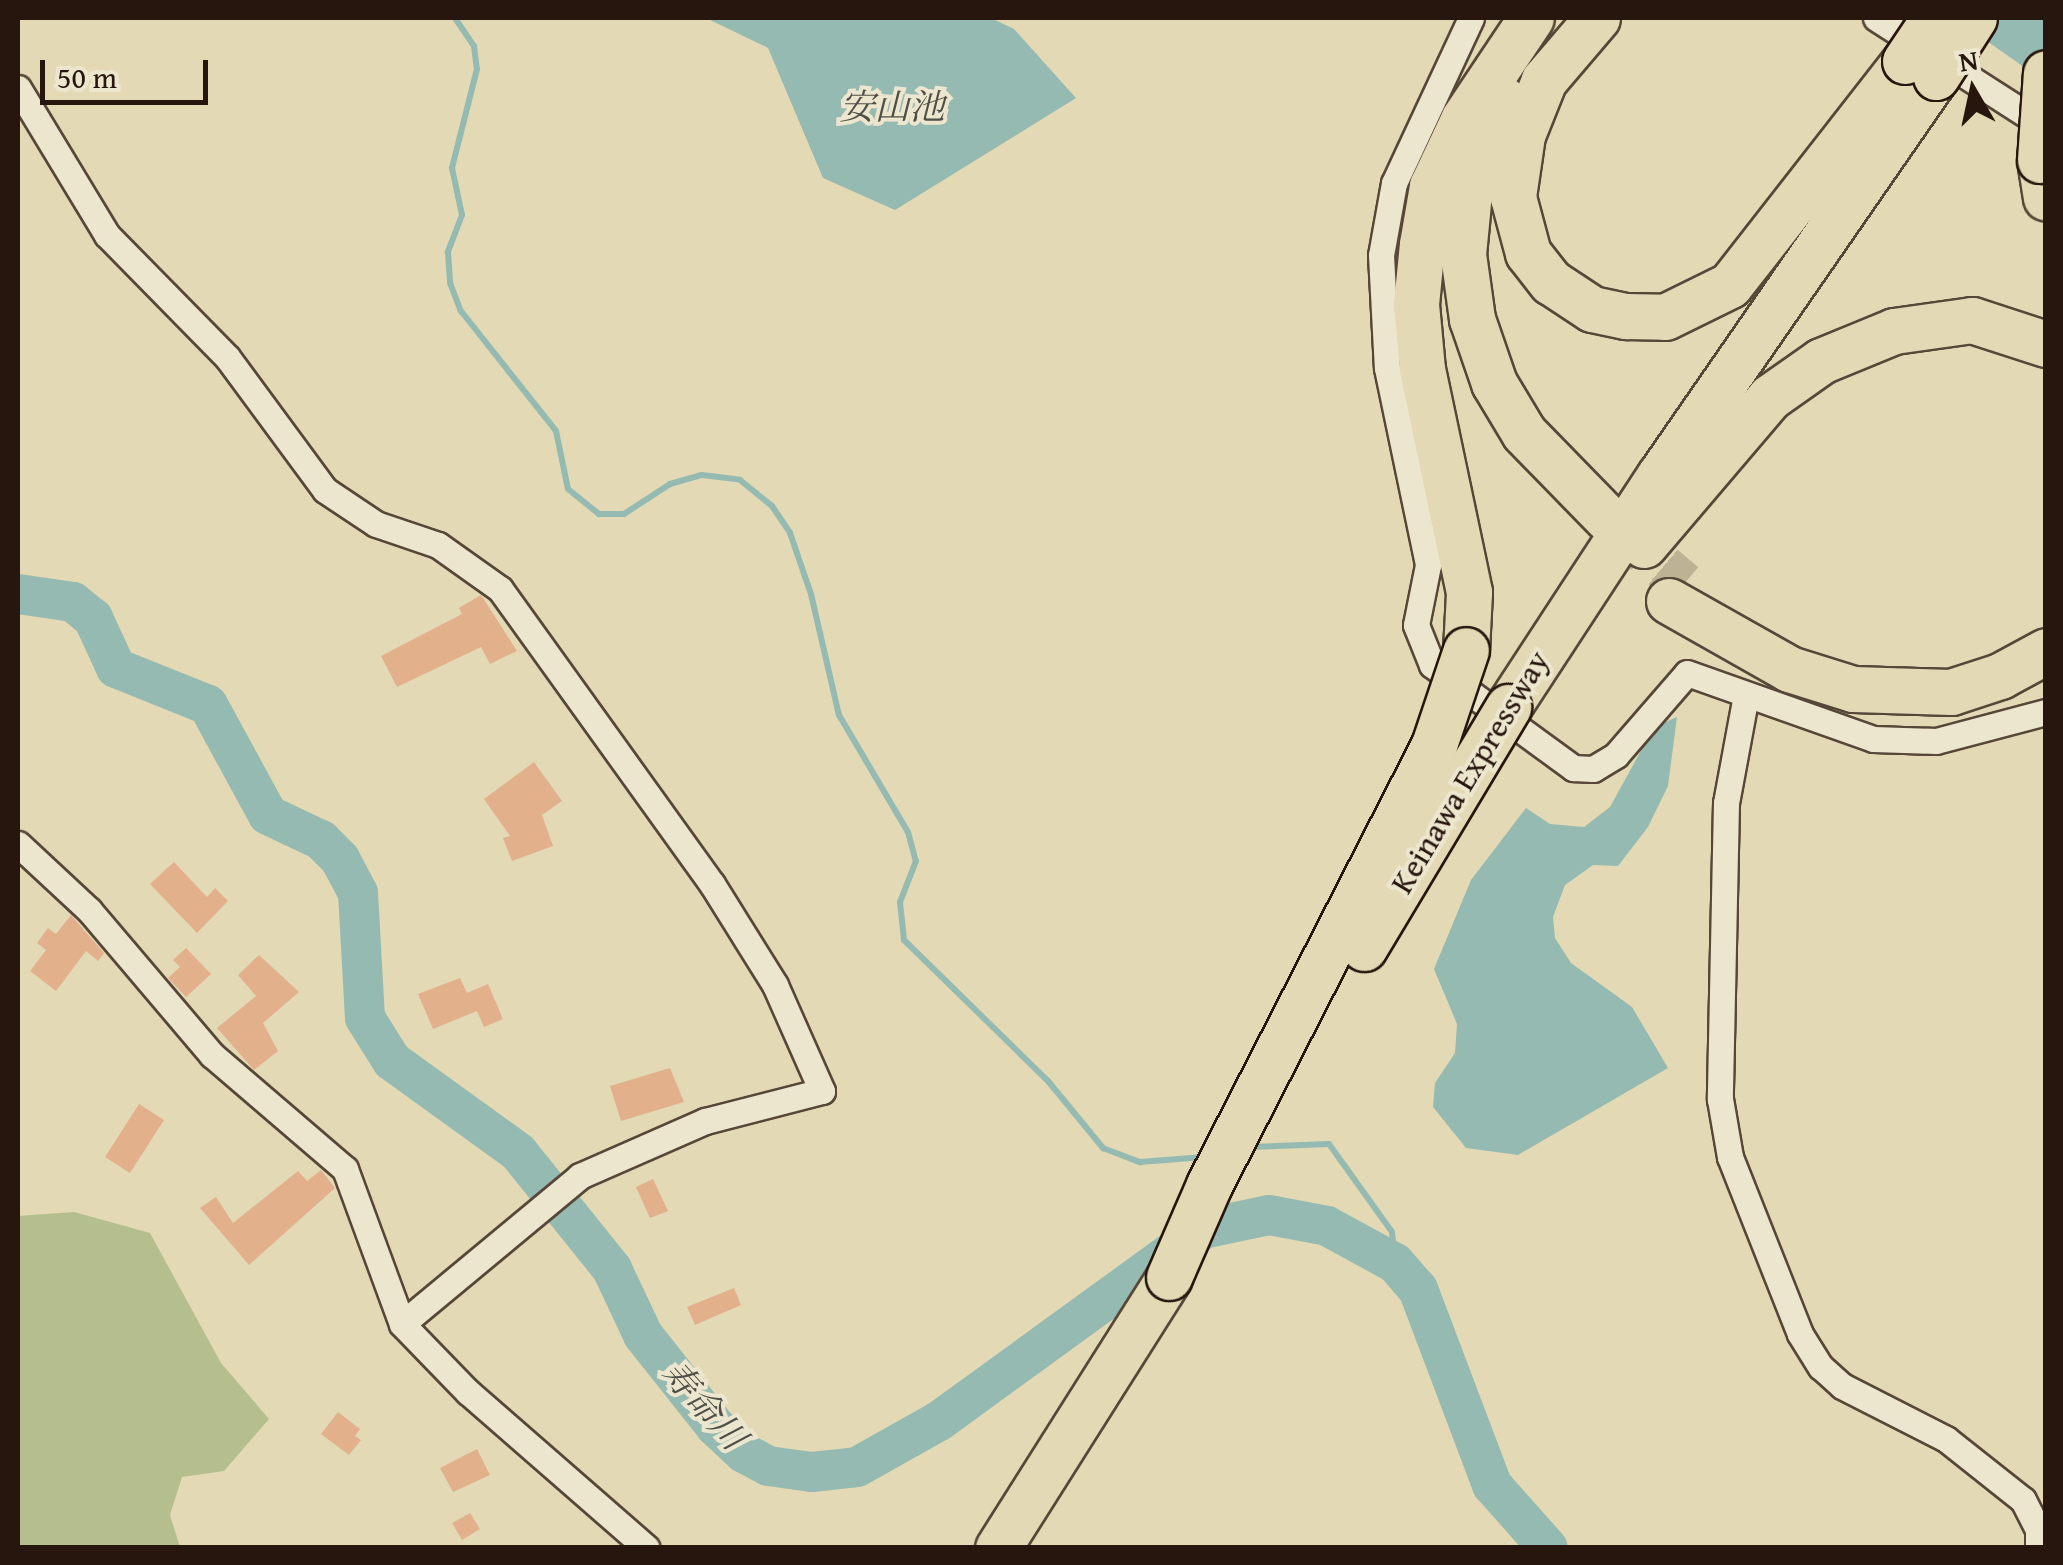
<!DOCTYPE html>
<meta charset="utf-8">
<style>
body{margin:0}
#map{position:relative;width:2063px;height:1565px;overflow:hidden;background:#e3d9b4;font-family:"Gentium Book Plus","Noto Serif JP",serif}
div>[style]{position:absolute}
.green>*{inset:0;background:#b4bf8d}
.water>*{inset:0;background:#95bab1}
.stream>*{height:6px;margin:-3px;padding:0 3px;transform-origin:3px;border-radius:3px;background:#95bab1}
.river>*{height:40px;margin:-20px;padding:0 20px;transform-origin:20px;border-radius:20px;background:#95bab1}
.building>*{inset:0;background:#e2b18c}
.motorway-tunnel>*{height:45px;margin-top:-22.5px;transform-origin:0;background:repeating-linear-gradient(90deg,#bdb293 0 45px,transparent 0 67px)}
.roads{filter:drop-shadow(2px 0 #564738) drop-shadow(-2px 0 #564738) drop-shadow(0 2px #564738) drop-shadow(0 -2px #564738)}
.minor>*{height:25px;margin:-12.5px;padding:0 12.5px;transform-origin:12.5px;border-radius:12.5px;background:#ede6ce}
.motorway>*{height:45px;margin:-22.5px;padding:0 22.5px;transform-origin:22.5px;border-radius:22.5px;background:#e3d9b4}
.bridges{filter:drop-shadow(2px 0 #27160e) drop-shadow(-2px 0 #27160e) drop-shadow(0 2px #27160e) drop-shadow(0 -2px #27160e)}
.motorway-bridge>*{height:45px;margin:-22.5px;padding:0 22.5px;transform-origin:22.5px;border-radius:22.5px;background:#e3d9b4}
span{translate:-50% -50%;white-space:nowrap;text-align:center;line-height:1.15;-webkit-text-stroke:8px #ede6ce;paint-order:stroke}
.street-label{font-size:32px;color:#27160e}
.water-label{font-size:35px;color:#4e4f47;font-style:italic}
.frame{position:absolute;inset:0;border:20px solid #27160e;pointer-events:none}
.north{position:absolute;left:1923px;top:40px;width:100px;height:100px;-webkit-text-stroke:8px #ede6ce;paint-order:stroke;rotate:351deg;font-size:28px;font-weight:700;line-height:40px;text-align:center;color:#27160e}
.north::after{content:'';display:block;margin:auto;width:35px;height:45px;background:#27160e;clip-path:polygon(50% 0,100% 100%,50% 72%,0 100%)}
.scale{position:absolute;left:40px;top:60px;width:168px;height:45px;box-sizing:border-box;border:5px solid #27160e;border-top:0;padding-left:12px;font-size:30px;line-height:35px;white-space:nowrap;color:#27160e;-webkit-text-stroke:8px #ede6ce;paint-order:stroke}
</style>
<div id="map">
<div class="green">
<i style="clip-path:polygon(74px 1212px,150px 1233px,221px 1363px,269px 1419px,224px 1471px,182px 1477px,170px 1515px,180px 1547px,18px 1547px,18px 1216px)"></i>
</div>
<div class="water">
<i style="clip-path:polygon(706px 18px,991px 18px,1014px 29px,1076px 98px,895px 210px,823px 178px,768px 48px)"></i>
<i style="clip-path:polygon(1952px 18px,2045px 18px,2045px 82px,1987px 41px)"></i>
<i style="clip-path:polygon(1677px 717px,1668px 786px,1648px 827px,1618px 866px,1593px 865px,1565px 885px,1553px 917px,1555px 938px,1571px 963px,1632px 1007px,1668px 1068px,1518px 1155px,1466px 1148px,1433px 1107px,1435px 1083px,1455px 1053px,1457px 1024px,1434px 969px,1471px 880px,1526px 808px,1550px 824px,1584px 827px,1610px 807px,1654px 727px)"></i>
</div>
<div class="stream">
<i style="left:455px;top:18px;width:34px;rotate:56deg"></i>
<i style="left:474px;top:46px;width:23px;rotate:83deg"></i>
<i style="left:477px;top:69px;width:102px;rotate:104.2deg"></i>
<i style="left:452px;top:168px;width:48px;rotate:78deg"></i>
<i style="left:462px;top:215px;width:40px;rotate:111deg"></i>
<i style="left:448px;top:252px;width:31px;rotate:86deg"></i>
<i style="left:450px;top:283px;width:30px;rotate:69deg"></i>
<i style="left:461px;top:311px;width:153px;rotate:51.6deg"></i>
<i style="left:556px;top:431px;width:59px;rotate:78.3deg"></i>
<i style="left:568px;top:489px;width:40px;rotate:39deg"></i>
<i style="left:599px;top:514px;width:25px"></i>
<i style="left:624px;top:514px;width:55px;rotate:-33.1deg"></i>
<i style="left:670px;top:484px;width:33px;rotate:-16deg"></i>
<i style="left:702px;top:475px;width:38px;rotate:7deg"></i>
<i style="left:740px;top:480px;width:41px;rotate:39.1deg"></i>
<i style="left:772px;top:506px;width:32px;rotate:56deg"></i>
<i style="left:790px;top:533px;width:65px;rotate:71deg"></i>
<i style="left:811px;top:594px;width:124px;rotate:77deg"></i>
<i style="left:839px;top:715px;width:136px;rotate:59.5deg"></i>
<i style="left:908px;top:832px;width:30px;rotate:75deg"></i>
<i style="left:916px;top:861px;width:44px;rotate:111.3deg"></i>
<i style="left:900px;top:902px;width:38px;rotate:84deg"></i>
<i style="left:904px;top:940px;width:202px;rotate:44.4deg"></i>
<i style="left:1048px;top:1081px;width:87px;rotate:50.6deg"></i>
<i style="left:1103px;top:1148px;width:40px;rotate:21deg"></i>
<i style="left:1140px;top:1162px;width:64px;rotate:-4.5deg"></i>
<i style="left:1250px;top:1147px;width:79px;rotate:-2.2deg"></i>
<i style="left:1329px;top:1144px;width:108px;rotate:54.4deg"></i>
<i style="left:1392px;top:1232px;width:31px;rotate:84deg"></i>
</div>
<div class="river">
<i style="left:18px;top:594px;width:56px;rotate:8.3deg"></i>
<i style="left:73px;top:602px;width:26px;rotate:39deg"></i>
<i style="left:93px;top:618px;width:55px;rotate:65.3deg"></i>
<i style="left:116px;top:668px;width:99px;rotate:21.9deg"></i>
<i style="left:208px;top:705px;width:125px;rotate:61.4deg"></i>
<i style="left:268px;top:815px;width:59px;rotate:25.3deg"></i>
<i style="left:321px;top:840px;width:27px;rotate:45deg"></i>
<i style="left:340px;top:859px;width:38px;rotate:62deg"></i>
<i style="left:358px;top:893px;width:125px;rotate:86.8deg"></i>
<i style="left:365px;top:1018px;width:51px;rotate:57.9deg"></i>
<i style="left:392px;top:1061px;width:155px;rotate:35.8deg"></i>
<i style="left:518px;top:1152px;width:150px;rotate:51.2deg"></i>
<i style="left:612px;top:1269px;width:73px;rotate:64.8deg"></i>
<i style="left:643px;top:1335px;width:116px;rotate:51.6deg"></i>
<i style="left:715px;top:1426px;width:40px;rotate:43deg"></i>
<i style="left:744px;top:1453px;width:27px;rotate:28deg"></i>
<i style="left:768px;top:1466px;width:44px;rotate:7.8deg"></i>
<i style="left:812px;top:1472px;width:45px;rotate:-6.3deg"></i>
<i style="left:857px;top:1467px;width:94px;rotate:-29.3deg"></i>
<i style="left:939px;top:1421px;width:326px;rotate:-36deg"></i>
<i style="left:1203px;top:1229px;width:67px;rotate:-12deg"></i>
<i style="left:1269px;top:1215px;width:59px;rotate:10.7deg"></i>
<i style="left:1327px;top:1226px;width:77px;rotate:28.6deg"></i>
<i style="left:1395px;top:1263px;width:35px;rotate:49deg"></i>
<i style="left:1418px;top:1289px;width:210px;rotate:69.3deg"></i>
<i style="left:1492px;top:1485px;width:84px;rotate:48.4deg"></i>
</div>
<div class="building">
<i style="clip-path:polygon(481px 595px,517px 651px,490px 664px,481px 647px,397px 687px,381px 656px,462px 614px,459px 608px)"></i>
<i style="clip-path:polygon(534px 762px,562px 801px,542px 815px,553px 846px,512px 861px,503px 838px,510px 836px,484px 799px)"></i>
<i style="clip-path:polygon(174px 862px,207px 897px,215px 888px,228px 901px,197px 933px,150px 884px)"></i>
<i style="clip-path:polygon(71px 915px,104px 953px,98px 961px,86px 951px,56px 991px,30px 971px,46px 950px,37px 943px,48px 928px,56px 934px)"></i>
<i style="clip-path:polygon(186px 948px,211px 974px,186px 997px,168px 978px,180px 967px,173px 960px)"></i>
<i style="clip-path:polygon(259px 955px,299px 992px,263px 1023px,278px 1051px,254px 1070px,217px 1028px,256px 996px,238px 975px)"></i>
<i style="clip-path:polygon(460px 978px,467px 993px,488px 984px,503px 1019px,484px 1027px,477px 1011px,433px 1029px,418px 994px)"></i>
<i style="clip-path:polygon(670px 1068px,684px 1102px,621px 1121px,610px 1086px)"></i>
<i style="clip-path:polygon(139px 1104px,164px 1120px,130px 1173px,105px 1157px)"></i>
<i style="clip-path:polygon(321px 1170px,335px 1188px,249px 1265px,200px 1208px,216px 1197px,233px 1223px,298px 1171px,307px 1181px)"></i>
<i style="clip-path:polygon(653px 1179px,668px 1211px,650px 1218px,636px 1187px)"></i>
<i style="clip-path:polygon(734px 1288px,741px 1305px,695px 1325px,687px 1307px)"></i>
<i style="clip-path:polygon(338px 1412px,360px 1429px,355px 1436px,361px 1440px,349px 1455px,321px 1434px)"></i>
<i style="clip-path:polygon(477px 1449px,490px 1475px,453px 1492px,440px 1468px)"></i>
<i style="clip-path:polygon(470px 1513px,480px 1529px,462px 1540px,452px 1523px)"></i>
</div>
<div class="motorway-tunnel">
<i style="left:1612px;top:523px;width:94px;rotate:40.3deg"></i>
</div>
<div class="roads">
<div class="minor">
<i style="left:1471px;top:18px;width:182px;rotate:115deg"></i>
<i style="left:1394px;top:183px;width:73px;rotate:100.2deg"></i>
<i style="left:1381px;top:255px;width:113px;rotate:87deg"></i>
<i style="left:1387px;top:368px;width:201px;rotate:78.2deg"></i>
<i style="left:1428px;top:565px;width:61px;rotate:101.3deg"></i>
<i style="left:1416px;top:625px;width:43px;rotate:68.2deg"></i>
<i style="left:1432px;top:665px;width:175px;rotate:36.1deg"></i>
<i style="left:1573px;top:768px;width:20px;rotate:3deg"></i>
<i style="left:1593px;top:769px;width:27px;rotate:-31deg"></i>
<i style="left:1616px;top:755px;width:108px;rotate:-49.1deg"></i>
<i style="left:1687px;top:673px;width:197px;rotate:19.5deg"></i>
<i style="left:1873px;top:739px;width:63px;rotate:1.8deg"></i>
<i style="left:1936px;top:741px;width:114px;rotate:-14.8deg"></i>
<i style="left:1876px;top:18px;width:202px;rotate:32.7deg"></i>
<i style="left:18px;top:88px;width:172px;rotate:58.8deg"></i>
<i style="left:107px;top:235px;width:171px;rotate:45.5deg"></i>
<i style="left:227px;top:357px;width:165px;rotate:53.6deg"></i>
<i style="left:325px;top:490px;width:61px;rotate:33.7deg"></i>
<i style="left:376px;top:524px;width:65px;rotate:18.7deg"></i>
<i style="left:438px;top:545px;width:76px;rotate:35.4deg"></i>
<i style="left:500px;top:589px;width:363px;rotate:54.3deg"></i>
<i style="left:712px;top:884px;width:119px;rotate:58deg"></i>
<i style="left:775px;top:985px;width:116px;rotate:66.1deg"></i>
<i style="left:822px;top:1091px;width:121px;rotate:165.6deg"></i>
<i style="left:705px;top:1121px;width:137px;rotate:156.3deg"></i>
<i style="left:580px;top:1176px;width:231px;rotate:140.3deg"></i>
<i style="left:1746px;top:695px;width:110px;rotate:100.5deg"></i>
<i style="left:1726px;top:803px;width:296px;rotate:91.2deg"></i>
<i style="left:1720px;top:1099px;width:59px;rotate:80.2deg"></i>
<i style="left:1730px;top:1157px;width:190px;rotate:68.4deg"></i>
<i style="left:1800px;top:1334px;width:39px;rotate:58deg"></i>
<i style="left:1821px;top:1367px;width:28px;rotate:42deg"></i>
<i style="left:1842px;top:1386px;width:117px;rotate:27deg"></i>
<i style="left:1946px;top:1439px;width:98px;rotate:38.4deg"></i>
<i style="left:2023px;top:1500px;width:34px;rotate:63deg"></i>
<i style="left:2038px;top:1530px;width:18px;rotate:90deg"></i>
<i style="left:18px;top:844px;width:97px;rotate:42.9deg"></i>
<i style="left:89px;top:910px;width:190px;rotate:49.7deg"></i>
<i style="left:212px;top:1055px;width:175px;rotate:40.6deg"></i>
<i style="left:345px;top:1169px;width:165px;rotate:69.8deg"></i>
<i style="left:402px;top:1324px;width:95px;rotate:45.9deg"></i>
<i style="left:468px;top:1392px;width:237px;rotate:41.1deg"></i>
</div>
<div class="motorway">
<i style="left:1597px;top:18px;width:82px;rotate:130.5deg"></i>
<i style="left:1544px;top:80px;width:59px;rotate:111.8deg"></i>
<i style="left:1522px;top:135px;width:63px;rotate:98.3deg"></i>
<i style="left:1513px;top:197px;width:58px;rotate:75deg"></i>
<i style="left:1528px;top:253px;width:37px;rotate:52deg"></i>
<i style="left:1551px;top:282px;width:49px;rotate:33.4deg"></i>
<i style="left:1592px;top:309px;width:35px;rotate:12deg"></i>
<i style="left:1626px;top:316px;width:39px;rotate:1deg"></i>
<i style="left:1665px;top:317px;width:72px;rotate:-26.2deg"></i>
<i style="left:1730px;top:285px;width:284px;rotate:-52deg"></i>
<i style="left:1503px;top:99px;width:99px;rotate:110.1deg"></i>
<i style="left:1469px;top:192px;width:62px;rotate:95.5deg"></i>
<i style="left:1463px;top:254px;width:66px;rotate:82.1deg"></i>
<i style="left:1472px;top:319px;width:68px;rotate:71deg"></i>
<i style="left:1494px;top:383px;width:58px;rotate:59deg"></i>
<i style="left:1524px;top:433px;width:119px;rotate:45.7deg"></i>
<i style="left:2040px;top:160px;width:38px;rotate:81deg"></i>
<i style="left:1644px;top:545px;width:194px;rotate:-49.6deg"></i>
<i style="left:1770px;top:397px;width:62px;rotate:-35.2deg"></i>
<i style="left:1821px;top:361px;width:79px;rotate:-22.3deg"></i>
<i style="left:1894px;top:331px;width:79px;rotate:-8deg"></i>
<i style="left:1972px;top:320px;width:78px;rotate:18deg"></i>
<i style="left:1669px;top:601px;width:138px;rotate:29.5deg"></i>
<i style="left:1789px;top:669px;width:67px;rotate:17.4deg"></i>
<i style="left:1853px;top:689px;width:98px;rotate:1.8deg"></i>
<i style="left:1951px;top:692px;width:52px;rotate:-18.1deg"></i>
<i style="left:2000px;top:676px;width:52px;rotate:-28.5deg"></i>
<i style="left:1466px;top:650px;width:58px;rotate:-87deg"></i>
<i style="left:1469px;top:592px;width:228px;rotate:-101.9deg"></i>
<i style="left:1422px;top:369px;width:65px;rotate:-95.3deg"></i>
<i style="left:1416px;top:304px;width:60px;rotate:-84.3deg"></i>
<i style="left:1422px;top:244px;width:59px;rotate:-80.2deg"></i>
<i style="left:1432px;top:186px;width:75px;rotate:-64.8deg"></i>
<i style="left:1464px;top:118px;width:120px;rotate:-56.2deg"></i>
<i style="left:1508px;top:707px;width:277px;rotate:-56.8deg"></i>
<i style="left:1660px;top:475px;width:484px;rotate:-55.3deg"></i>
<i style="left:998px;top:1548px;width:320px;rotate:-57.7deg"></i>
</div>
</div>
<div class="bridges">
<div class="motorway-bridge">
<i style="left:1905px;top:61px;width:52px;rotate:-56deg"></i>
<i style="left:1936px;top:77px;width:70px;rotate:-57.2deg"></i>
<i style="left:2040px;top:160px;width:87px;rotate:-86.1deg"></i>
<i style="left:1364px;top:948px;width:281px;rotate:-59.1deg"></i>
<i style="left:1169px;top:1277px;width:100px;rotate:-66.5deg"></i>
<i style="left:1209px;top:1185px;width:494px;rotate:-62.9deg"></i>
<i style="left:1434px;top:745px;width:100px;rotate:-71.4deg"></i>
</div>
</div>
<div class="street-label">
<span style="left:1470px;top:772px;rotate:-59deg">Keinawa Expressway</span>
</div>
<div class="water-label">
<span style="left:892px;top:107px">安山池</span>
<span style="left:704px;top:1405px;rotate:48deg">寿命川</span>
</div>
<div class="frame"></div>
<div class="north">N</div>
<div class="scale">50 m</div>
</div>
